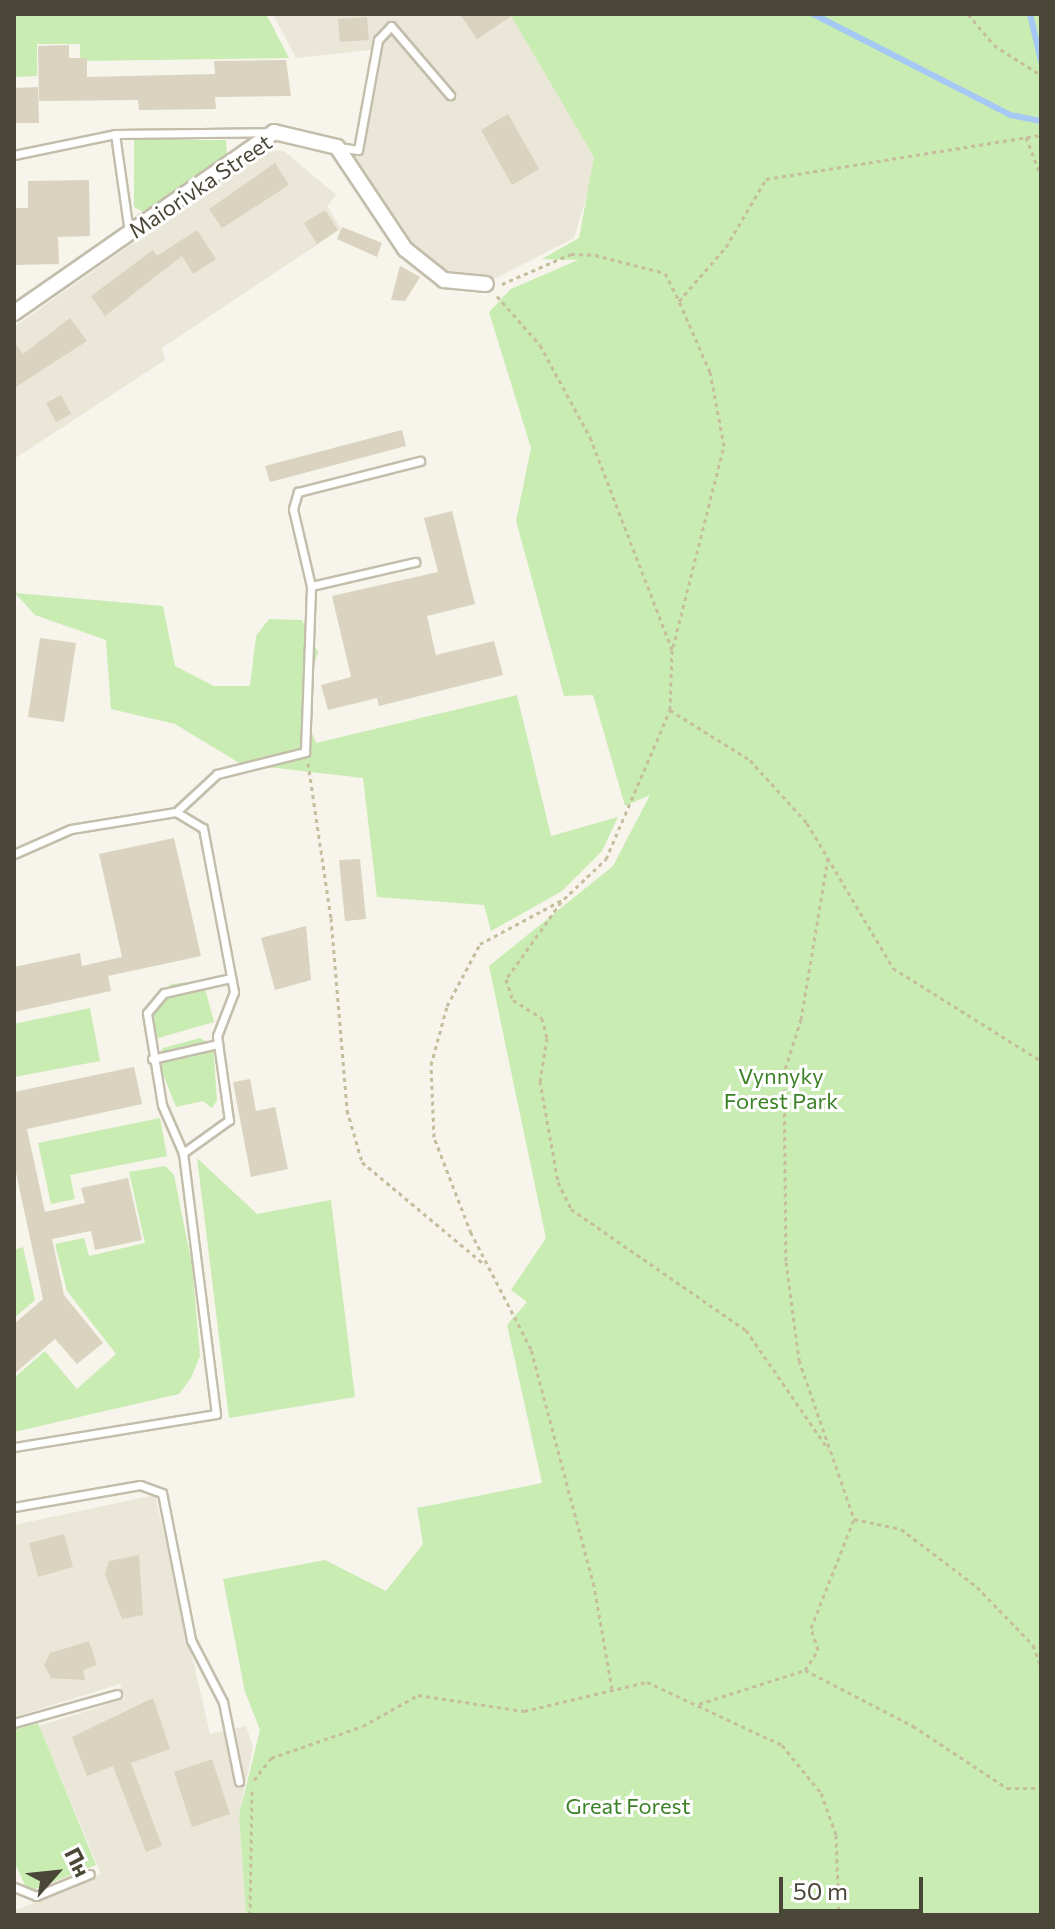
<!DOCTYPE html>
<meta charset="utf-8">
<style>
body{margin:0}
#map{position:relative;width:1055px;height:1929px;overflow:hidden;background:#f6f4eb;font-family:Commissioner,sans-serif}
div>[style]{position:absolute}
.residential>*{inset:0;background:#eae7d9}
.green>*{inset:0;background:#c9ecb2}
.stream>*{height:6px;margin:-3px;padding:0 3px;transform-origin:3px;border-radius:3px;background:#a5c8f5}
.building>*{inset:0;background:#d9d3bf}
.path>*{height:3px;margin-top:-1.5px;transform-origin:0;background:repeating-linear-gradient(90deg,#c5bd9d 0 4px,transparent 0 8px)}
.roads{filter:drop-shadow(2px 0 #c3beac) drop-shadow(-2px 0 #c3beac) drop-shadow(0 2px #c3beac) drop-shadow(0 -2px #c3beac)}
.lane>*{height:7px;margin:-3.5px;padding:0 3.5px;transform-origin:3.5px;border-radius:3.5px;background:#fff}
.street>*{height:14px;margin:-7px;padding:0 7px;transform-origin:7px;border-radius:7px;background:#fff}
span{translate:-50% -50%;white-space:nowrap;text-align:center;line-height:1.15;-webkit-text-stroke:6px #fff;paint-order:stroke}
.street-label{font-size:22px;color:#4b4738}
.park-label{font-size:22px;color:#3b8226}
.frame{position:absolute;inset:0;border:16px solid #4b4738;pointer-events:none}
.north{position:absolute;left:16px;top:1833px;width:80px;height:80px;-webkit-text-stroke:6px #fff;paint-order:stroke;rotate:63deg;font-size:22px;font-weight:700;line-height:32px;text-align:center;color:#4b4738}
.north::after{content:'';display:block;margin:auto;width:28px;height:36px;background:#4b4738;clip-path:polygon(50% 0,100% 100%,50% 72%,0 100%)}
.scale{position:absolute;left:779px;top:1877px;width:144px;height:36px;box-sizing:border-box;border:4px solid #4b4738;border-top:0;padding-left:10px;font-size:24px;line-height:28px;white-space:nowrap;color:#4b4738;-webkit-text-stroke:6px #fff;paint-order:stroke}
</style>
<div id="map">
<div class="residential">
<i style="clip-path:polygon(273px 14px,510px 14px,597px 161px,574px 238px,496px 278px,445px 278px,407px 247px,340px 149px,359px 152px,383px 49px,380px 40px,392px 23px,377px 39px,379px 49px,296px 58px)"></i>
<i style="clip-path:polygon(265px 150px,284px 151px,336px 195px,327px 206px,341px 229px,162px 348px,165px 360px,14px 459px,14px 327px)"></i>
<i style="clip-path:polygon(155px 1495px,210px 1734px,246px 1726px,253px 1747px,239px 1815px,246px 1915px,14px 1915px,14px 1903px,17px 1910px,101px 1874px,39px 1726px,125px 1699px,120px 1684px,14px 1717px,14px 1525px)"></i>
</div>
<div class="green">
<i style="clip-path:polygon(14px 14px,266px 14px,289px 58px,80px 61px,80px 44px,37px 44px,37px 76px,14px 77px)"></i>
<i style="clip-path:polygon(510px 14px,1041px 14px,1041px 1915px,246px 1915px,239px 1815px,260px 1730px,245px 1692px,223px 1579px,325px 1560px,386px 1591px,423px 1544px,417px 1508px,542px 1483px,507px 1325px,527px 1302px,511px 1290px,546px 1238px,489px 966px,613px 866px,650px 795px,625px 806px,593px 695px,564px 696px,516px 521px,531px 448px,489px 312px,511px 289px,578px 260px,542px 259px,579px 238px,594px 157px)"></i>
<i style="clip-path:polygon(134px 140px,226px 140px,227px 155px,144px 212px,134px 207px)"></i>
<i style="clip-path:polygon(15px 593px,163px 606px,175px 666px,214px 686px,250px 686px,256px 636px,269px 619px,302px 620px,318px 652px,301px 705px,316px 743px,517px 695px,551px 836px,618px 817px,602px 851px,562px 891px,491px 931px,484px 905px,377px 897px,363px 778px,241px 764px,175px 724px,111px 709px,106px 640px,35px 615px)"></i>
<i style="clip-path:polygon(203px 981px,214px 1022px,155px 1039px,148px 1028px,154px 1003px,171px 984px)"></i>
<i style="clip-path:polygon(90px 1008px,100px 1061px,14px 1077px,14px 1024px)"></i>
<i style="clip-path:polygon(200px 1038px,213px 1045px,217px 1100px,212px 1108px,203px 1101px,176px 1107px,157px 1058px,163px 1048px)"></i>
<i style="clip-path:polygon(160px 1118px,167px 1156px,70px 1175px,75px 1199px,51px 1204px,38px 1143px)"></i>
<i style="clip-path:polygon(197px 1158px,257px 1214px,331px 1200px,355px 1397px,229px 1418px)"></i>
<i style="clip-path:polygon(165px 1166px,174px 1175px,192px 1265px,200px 1356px,191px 1378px,179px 1394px,14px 1432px,14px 1378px,45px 1351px,77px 1389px,116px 1354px,67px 1291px,55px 1244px,84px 1238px,89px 1256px,145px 1243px,129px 1172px)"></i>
<i style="clip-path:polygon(23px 1247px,35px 1300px,14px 1318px,14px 1250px)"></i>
<i style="clip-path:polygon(38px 1723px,96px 1865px,28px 1892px,14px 1861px,14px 1730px)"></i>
</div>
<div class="stream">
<i style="left:813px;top:14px;width:221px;rotate:27.1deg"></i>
<i style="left:1010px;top:115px;width:32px;rotate:11deg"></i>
<i style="left:1030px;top:14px;width:48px;rotate:76.8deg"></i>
</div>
<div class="building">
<i style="clip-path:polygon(460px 14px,515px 14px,477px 39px)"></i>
<i style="clip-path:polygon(367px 17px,369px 40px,340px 42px,338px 19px)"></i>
<i style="clip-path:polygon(69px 45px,69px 58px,87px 58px,87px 77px,215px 74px,214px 61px,286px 60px,291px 96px,215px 97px,216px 109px,139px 110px,138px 100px,39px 101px,38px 46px)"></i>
<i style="clip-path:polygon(38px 87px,39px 123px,14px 123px,14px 88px)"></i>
<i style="clip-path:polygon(508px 114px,539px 169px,512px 185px,481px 130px)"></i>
<i style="clip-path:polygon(275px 163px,289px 185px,222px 228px,209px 209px)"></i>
<i style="clip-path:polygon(89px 180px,90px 236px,58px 237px,59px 264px,14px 265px,14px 208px,28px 208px,28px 181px)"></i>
<i style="clip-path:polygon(325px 210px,338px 230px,317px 244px,304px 223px)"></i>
<i style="clip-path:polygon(342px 227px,382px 243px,377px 257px,337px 239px)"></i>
<i style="clip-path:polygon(197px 230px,216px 259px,193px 274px,182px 256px,105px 316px,91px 296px,153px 250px,157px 256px)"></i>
<i style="clip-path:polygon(400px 266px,420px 277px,405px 301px,391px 300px)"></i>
<i style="clip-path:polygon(70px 318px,87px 341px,14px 388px,14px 342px,23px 354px)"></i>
<i style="clip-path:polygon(61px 395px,71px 414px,56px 422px,46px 403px)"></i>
<i style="clip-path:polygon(402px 430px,406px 446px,270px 482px,265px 466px)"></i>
<i style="clip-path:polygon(452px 511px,475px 604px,427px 616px,436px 655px,494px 641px,503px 675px,379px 706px,377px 698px,328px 710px,321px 685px,351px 677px,332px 596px,438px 572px,424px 518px)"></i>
<i style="clip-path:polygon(40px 638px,76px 643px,64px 722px,28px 717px)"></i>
<i style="clip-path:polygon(174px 838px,201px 956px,108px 976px,111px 991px,14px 1012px,14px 967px,80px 953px,82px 966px,122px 957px,99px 854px)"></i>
<i style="clip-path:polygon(360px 859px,366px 919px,345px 921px,339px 860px)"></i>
<i style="clip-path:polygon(306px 926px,311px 980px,275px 990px,261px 938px)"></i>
<i style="clip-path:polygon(134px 1067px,142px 1104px,27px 1129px,45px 1212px,85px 1203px,81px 1188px,128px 1178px,142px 1240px,95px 1250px,91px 1231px,52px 1239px,64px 1295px,103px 1343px,77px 1364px,55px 1339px,14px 1374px,14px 1324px,43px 1299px,14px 1163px,14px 1092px)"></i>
<i style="clip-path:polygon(250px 1079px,256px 1111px,275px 1107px,288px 1169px,251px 1177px,233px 1082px)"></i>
<i style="clip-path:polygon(64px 1534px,73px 1567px,38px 1577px,29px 1543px)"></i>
<i style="clip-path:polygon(139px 1555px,143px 1615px,122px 1619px,105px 1574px,109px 1561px)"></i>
<i style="clip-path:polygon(89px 1641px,97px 1665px,83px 1670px,85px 1680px,51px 1678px,44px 1665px,50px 1653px)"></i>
<i style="clip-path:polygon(153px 1698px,170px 1749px,131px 1763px,162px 1846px,146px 1852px,113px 1766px,87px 1776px,72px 1737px)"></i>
<i style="clip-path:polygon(212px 1759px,230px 1814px,192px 1827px,174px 1772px)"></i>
</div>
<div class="path">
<i style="left:968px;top:14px;width:40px;rotate:50deg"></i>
<i style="left:994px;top:45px;width:56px;rotate:32.6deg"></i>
<i style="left:1026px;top:137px;width:42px;rotate:69deg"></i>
<i style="left:502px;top:284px;width:75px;rotate:-23.5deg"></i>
<i style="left:571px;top:254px;width:24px;rotate:2deg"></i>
<i style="left:595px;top:255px;width:72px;rotate:14.4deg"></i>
<i style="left:665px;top:273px;width:31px;rotate:63deg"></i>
<i style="left:497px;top:296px;width:65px;rotate:48.7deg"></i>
<i style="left:540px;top:345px;width:105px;rotate:61.5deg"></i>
<i style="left:590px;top:437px;width:228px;rotate:68.9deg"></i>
<i style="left:672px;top:650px;width:60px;rotate:91.9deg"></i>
<i style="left:670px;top:710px;width:94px;rotate:32deg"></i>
<i style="left:750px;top:760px;width:85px;rotate:47.9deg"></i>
<i style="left:807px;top:823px;width:169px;rotate:59.3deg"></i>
<i style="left:893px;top:968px;width:175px;rotate:32.1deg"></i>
<i style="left:673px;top:647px;width:207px;rotate:-75.8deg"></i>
<i style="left:724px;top:446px;width:75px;rotate:-100.7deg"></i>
<i style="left:710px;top:372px;width:77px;rotate:-113.6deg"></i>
<i style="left:679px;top:301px;width:72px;rotate:-49deg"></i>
<i style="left:726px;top:247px;width:79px;rotate:-59.5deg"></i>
<i style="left:766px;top:179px;width:278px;rotate:-9.1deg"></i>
<i style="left:308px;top:763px;width:157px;rotate:81.6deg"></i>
<i style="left:331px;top:918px;width:193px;rotate:85.2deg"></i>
<i style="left:347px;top:1110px;width:54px;rotate:73.9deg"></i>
<i style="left:362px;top:1162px;width:160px;rotate:39.9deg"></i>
<i style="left:828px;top:858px;width:163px;rotate:99.5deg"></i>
<i style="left:801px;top:1019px;width:57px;rotate:107.5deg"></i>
<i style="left:784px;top:1073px;width:189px;rotate:89.4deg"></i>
<i style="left:786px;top:1262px;width:99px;rotate:82.4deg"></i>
<i style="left:799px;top:1360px;width:168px;rotate:70.9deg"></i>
<i style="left:854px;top:1519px;width:48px;rotate:12deg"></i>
<i style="left:901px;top:1529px;width:96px;rotate:37.3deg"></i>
<i style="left:977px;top:1587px;width:81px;rotate:46deg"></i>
<i style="left:1033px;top:1645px;width:23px;rotate:70deg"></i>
<i style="left:561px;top:902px;width:95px;rotate:125.5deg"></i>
<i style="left:506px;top:979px;width:22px;rotate:72deg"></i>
<i style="left:513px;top:1000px;width:34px;rotate:32deg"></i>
<i style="left:542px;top:1018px;width:21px;rotate:76deg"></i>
<i style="left:547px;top:1038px;width:44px;rotate:99.2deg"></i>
<i style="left:540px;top:1081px;width:103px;rotate:79.9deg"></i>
<i style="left:558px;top:1182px;width:30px;rotate:64deg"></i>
<i style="left:571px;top:1209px;width:213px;rotate:34.7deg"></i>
<i style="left:746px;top:1330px;width:145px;rotate:55.4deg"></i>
<i style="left:805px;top:1670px;width:122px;rotate:27.4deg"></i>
<i style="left:913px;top:1726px;width:113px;rotate:33.4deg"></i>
<i style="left:1007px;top:1788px;width:34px"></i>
<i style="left:612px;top:1689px;width:105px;rotate:-99.9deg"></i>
<i style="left:594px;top:1586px;width:245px;rotate:-104.9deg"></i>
<i style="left:531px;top:1349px;width:131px;rotate:-117.3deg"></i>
<i style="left:471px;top:1233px;width:103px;rotate:-111.1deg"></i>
<i style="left:434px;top:1137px;width:72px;rotate:-92.4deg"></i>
<i style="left:431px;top:1065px;width:61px;rotate:-74.8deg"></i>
<i style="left:447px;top:1006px;width:70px;rotate:-62deg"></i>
<i style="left:480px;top:944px;width:95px;rotate:-28.2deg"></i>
<i style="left:564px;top:899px;width:58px;rotate:-43.6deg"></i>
<i style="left:606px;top:859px;width:162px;rotate:-66.8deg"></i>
<i style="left:699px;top:1704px;width:111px;rotate:-17.8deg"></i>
<i style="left:805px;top:1670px;width:24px;rotate:-57deg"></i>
<i style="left:818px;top:1650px;width:23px;rotate:-108deg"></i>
<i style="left:811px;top:1628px;width:117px;rotate:-68.5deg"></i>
<i style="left:254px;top:1780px;width:28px;rotate:-52deg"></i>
<i style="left:271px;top:1758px;width:97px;rotate:-19.2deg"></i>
<i style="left:363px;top:1726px;width:63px;rotate:-29.4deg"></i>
<i style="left:418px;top:1695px;width:107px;rotate:8.6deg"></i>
<i style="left:524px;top:1711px;width:126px;rotate:-13.3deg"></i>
<i style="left:647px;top:1682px;width:149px;rotate:25deg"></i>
<i style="left:782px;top:1745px;width:62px;rotate:50.9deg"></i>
<i style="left:821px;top:1793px;width:45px;rotate:70.3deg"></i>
<i style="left:836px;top:1835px;width:80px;rotate:87.9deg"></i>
<i style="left:250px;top:1915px;width:128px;rotate:-89.1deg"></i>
</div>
<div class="roads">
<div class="lane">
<i style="left:115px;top:134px;width:153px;rotate:-0.7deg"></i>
<i style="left:339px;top:147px;width:19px;rotate:9deg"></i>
<i style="left:358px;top:150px;width:112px;rotate:-79.7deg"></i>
<i style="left:378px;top:40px;width:19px;rotate:-47deg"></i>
<i style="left:391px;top:26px;width:91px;rotate:49.5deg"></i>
<i style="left:14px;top:155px;width:103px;rotate:-11.7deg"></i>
<i style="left:115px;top:134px;width:99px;rotate:81.9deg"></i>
<i style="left:311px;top:586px;width:107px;rotate:-13deg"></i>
<i style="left:176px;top:812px;width:56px;rotate:-42.8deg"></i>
<i style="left:217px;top:774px;width:91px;rotate:-14deg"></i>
<i style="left:305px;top:752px;width:166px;rotate:-87.9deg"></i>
<i style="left:311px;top:586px;width:79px;rotate:-103.2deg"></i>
<i style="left:293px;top:509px;width:18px;rotate:-74deg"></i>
<i style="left:298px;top:492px;width:126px;rotate:-14.3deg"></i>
<i style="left:14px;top:854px;width:62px;rotate:-23.7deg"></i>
<i style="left:71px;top:829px;width:106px;rotate:-9.2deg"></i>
<i style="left:176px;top:812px;width:31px;rotate:31deg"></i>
<i style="left:203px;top:828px;width:167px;rotate:79.3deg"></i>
<i style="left:234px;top:992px;width:47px;rotate:111.1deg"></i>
<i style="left:217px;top:1036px;width:85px;rotate:81.9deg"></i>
<i style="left:229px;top:1120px;width:57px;rotate:144.3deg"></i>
<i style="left:183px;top:1153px;width:263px;rotate:82.8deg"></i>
<i style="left:216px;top:1414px;width:205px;rotate:170.7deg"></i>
<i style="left:152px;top:1059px;width:68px;rotate:-12.8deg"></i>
<i style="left:183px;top:1153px;width:52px;rotate:-113.6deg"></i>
<i style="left:162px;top:1105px;width:93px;rotate:-99.3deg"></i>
<i style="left:147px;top:1013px;width:26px;rotate:-50deg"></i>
<i style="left:164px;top:993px;width:69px;rotate:-12.6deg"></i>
<i style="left:14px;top:1507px;width:128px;rotate:-9.9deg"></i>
<i style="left:140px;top:1485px;width:23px;rotate:20deg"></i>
<i style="left:162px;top:1493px;width:150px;rotate:78.8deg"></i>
<i style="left:191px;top:1640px;width:70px;rotate:62.7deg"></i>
<i style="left:223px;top:1702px;width:81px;rotate:78.6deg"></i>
<i style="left:14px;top:1723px;width:107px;rotate:-15.7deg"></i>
<i style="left:14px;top:1887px;width:24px;rotate:22deg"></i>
<i style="left:36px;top:1896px;width:58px;rotate:-22.2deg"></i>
</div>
<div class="street">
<i style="left:14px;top:313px;width:317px;rotate:-34.8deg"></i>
<i style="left:274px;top:132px;width:65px;rotate:13.4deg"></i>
<i style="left:337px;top:147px;width:123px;rotate:56.3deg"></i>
<i style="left:405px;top:249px;width:50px;rotate:38.5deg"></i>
<i style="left:444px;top:280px;width:42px;rotate:5.4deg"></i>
</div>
</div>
<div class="street-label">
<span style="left:200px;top:186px;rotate:-34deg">Maiorivka Street</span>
</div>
<div class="park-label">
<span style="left:781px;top:1088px">Vynnyky<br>Forest Park</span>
<span style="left:628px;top:1806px">Great Forest</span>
</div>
<div class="frame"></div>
<div class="north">Пн</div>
<div class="scale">50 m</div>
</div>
